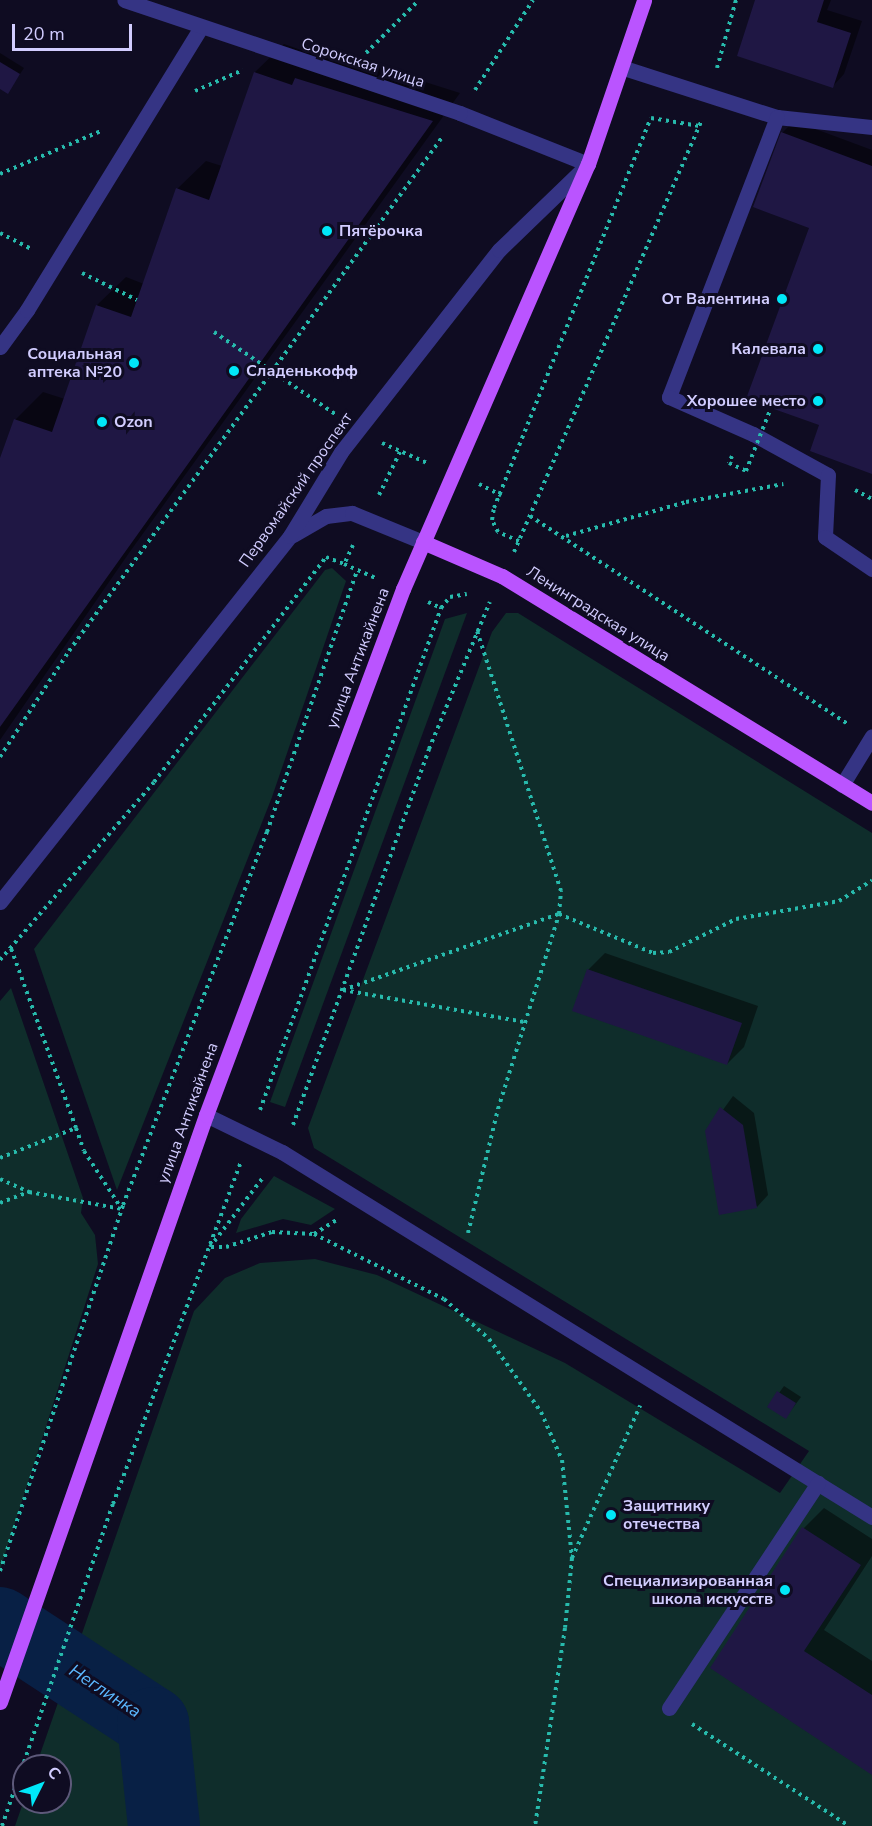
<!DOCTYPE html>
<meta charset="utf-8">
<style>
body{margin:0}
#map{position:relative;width:872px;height:1826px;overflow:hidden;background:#0f0c22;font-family:"Nunito Sans",sans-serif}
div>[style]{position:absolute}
.green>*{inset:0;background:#0f2d2b}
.shadow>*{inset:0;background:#0007}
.river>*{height:72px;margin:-36px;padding:0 36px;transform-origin:36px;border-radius:36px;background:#082045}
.building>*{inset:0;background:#1f1744}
.path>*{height:4px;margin-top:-2px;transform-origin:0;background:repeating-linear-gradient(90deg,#27baac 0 3px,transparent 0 7.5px)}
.minor>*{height:15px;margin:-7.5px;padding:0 7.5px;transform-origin:7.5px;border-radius:7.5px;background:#353484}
.major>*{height:15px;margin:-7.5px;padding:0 7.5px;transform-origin:7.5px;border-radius:7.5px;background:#ba54ff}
.path-bridge>*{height:4px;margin-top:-2px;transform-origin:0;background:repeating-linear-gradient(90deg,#27baac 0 3px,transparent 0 7.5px)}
.dots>*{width:16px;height:16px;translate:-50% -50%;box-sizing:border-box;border:3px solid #0f0c22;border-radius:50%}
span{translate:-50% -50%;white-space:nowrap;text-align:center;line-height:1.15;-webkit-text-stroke:6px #0f0c22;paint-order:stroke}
.street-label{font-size:16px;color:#d2cdff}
.poi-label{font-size:16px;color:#d2cdff;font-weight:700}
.left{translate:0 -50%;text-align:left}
.right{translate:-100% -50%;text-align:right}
.water-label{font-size:18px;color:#5bb8ff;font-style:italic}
.north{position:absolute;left:12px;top:1754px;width:60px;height:60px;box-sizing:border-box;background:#0f0c22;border:2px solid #5d597a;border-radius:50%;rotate:48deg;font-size:16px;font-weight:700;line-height:24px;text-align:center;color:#d2cdff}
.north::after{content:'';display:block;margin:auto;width:21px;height:27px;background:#00e7f8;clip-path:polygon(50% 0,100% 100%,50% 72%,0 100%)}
.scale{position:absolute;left:12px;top:24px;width:120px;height:27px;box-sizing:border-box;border:3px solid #d2cdff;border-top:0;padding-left:8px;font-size:18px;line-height:21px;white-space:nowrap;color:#d2cdff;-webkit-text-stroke:4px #0f0c22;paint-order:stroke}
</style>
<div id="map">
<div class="green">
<i style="clip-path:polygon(332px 568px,346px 581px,272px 797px,117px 1190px,34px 949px,325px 570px)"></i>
<i style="clip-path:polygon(467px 613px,285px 1107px,270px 1102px,445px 619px)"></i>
<i style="clip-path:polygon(506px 613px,518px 613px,872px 833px,872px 1826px,15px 1826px,24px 1800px,60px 1802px,60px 1766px,36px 1766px,194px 1311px,225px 1278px,260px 1263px,315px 1259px,377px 1275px,565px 1363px,780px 1493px,809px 1451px,314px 1148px,308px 1128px,492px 632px)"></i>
<i style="clip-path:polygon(11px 988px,83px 1198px,81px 1213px,95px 1235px,98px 1264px,0 1570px,0 1001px)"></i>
<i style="clip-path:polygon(274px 1176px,335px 1209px,311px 1225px,283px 1219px,236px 1233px,241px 1219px)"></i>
</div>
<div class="shadow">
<i style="clip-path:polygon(756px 0,831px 0,827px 10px,862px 21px,844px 74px,833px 86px)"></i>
<i style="clip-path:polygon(284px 44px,318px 56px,324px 50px,460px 93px,129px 553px,0 740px,0 463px,15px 420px,43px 392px,65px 399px,97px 305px,126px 277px,144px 284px,177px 189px,206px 161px,222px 166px,255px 72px)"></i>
<i style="clip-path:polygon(0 53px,24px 68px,8px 92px,0 87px)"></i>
<i style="clip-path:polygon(794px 121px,872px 150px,872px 472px,821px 425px,810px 227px,782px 133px)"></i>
<i style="clip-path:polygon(605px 953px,758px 1006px,744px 1047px,727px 1064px,588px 970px)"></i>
<i style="clip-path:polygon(733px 1096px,754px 1113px,768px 1195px,757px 1207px,707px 1132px)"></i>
<i style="clip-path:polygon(784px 1386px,801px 1397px,786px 1417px,769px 1407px)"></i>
<i style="clip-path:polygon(824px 1508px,872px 1539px,872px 1556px,824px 1630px,872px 1661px,872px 1773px,712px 1668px,804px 1528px)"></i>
</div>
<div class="river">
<i style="left:0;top:1623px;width:183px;rotate:33.2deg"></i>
<i style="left:153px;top:1723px;width:104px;rotate:83.9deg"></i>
</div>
<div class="building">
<i style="clip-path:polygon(755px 0,824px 0,817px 22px,851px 33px,833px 88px,737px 56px)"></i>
<i style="clip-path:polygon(0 62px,20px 74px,8px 94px,0 89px)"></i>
<i style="clip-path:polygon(254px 72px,292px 85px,295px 78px,433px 121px,0 727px,0 458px,14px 419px,52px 432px,96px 305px,131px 317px,176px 188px,209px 200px)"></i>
<i style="clip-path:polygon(781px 132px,872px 166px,872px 474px,810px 451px,819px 425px,746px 399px,809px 228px,753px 207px)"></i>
<i style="clip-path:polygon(587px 969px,742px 1023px,727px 1065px,572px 1011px)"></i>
<i style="clip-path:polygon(720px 1107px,743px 1125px,757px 1208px,719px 1215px,705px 1131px)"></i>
<i style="clip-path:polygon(777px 1391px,796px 1403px,786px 1419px,767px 1407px)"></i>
<i style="clip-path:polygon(802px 1527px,861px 1565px,804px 1651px,872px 1695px,872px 1775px,710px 1668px)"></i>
</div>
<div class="path">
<i style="left:366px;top:53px;width:75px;rotate:-45deg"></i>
<i style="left:717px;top:68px;width:71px;rotate:-74.4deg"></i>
<i style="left:475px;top:90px;width:107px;rotate:-57.2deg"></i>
<i style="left:195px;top:91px;width:52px;rotate:-23.6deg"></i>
<i style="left:0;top:174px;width:112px;rotate:-23.1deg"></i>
<i style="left:0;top:233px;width:36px;rotate:27deg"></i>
<i style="left:82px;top:273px;width:61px;rotate:26.1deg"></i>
<i style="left:214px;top:332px;width:146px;rotate:34.1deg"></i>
<i style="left:382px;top:443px;width:49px;rotate:24deg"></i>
<i style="left:732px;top:456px;width:8px;rotate:113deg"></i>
<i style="left:729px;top:463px;width:19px;rotate:25deg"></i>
<i style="left:479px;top:484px;width:25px;rotate:27deg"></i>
<i style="left:855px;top:490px;width:19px;rotate:28deg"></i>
<i style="left:379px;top:495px;width:48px;rotate:-64deg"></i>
<i style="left:530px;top:516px;width:380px;rotate:33.2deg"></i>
<i style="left:566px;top:536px;width:125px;rotate:-15.8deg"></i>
<i style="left:686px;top:502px;width:99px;rotate:-10.5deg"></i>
<i style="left:519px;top:541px;width:23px;rotate:-157deg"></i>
<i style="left:498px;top:532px;width:13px;rotate:-117deg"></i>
<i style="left:492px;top:520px;width:12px;rotate:-81deg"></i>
<i style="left:494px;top:508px;width:420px;rotate:-68.1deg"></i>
<i style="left:651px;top:118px;width:49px;rotate:9.5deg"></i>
<i style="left:353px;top:545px;width:21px;rotate:115deg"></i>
<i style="left:344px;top:564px;width:36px;rotate:24deg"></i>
<i style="left:514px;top:552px;width:470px;rotate:-66.5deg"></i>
<i style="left:428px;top:602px;width:14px;rotate:25deg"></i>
<i style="left:441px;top:608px;width:14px;rotate:-51deg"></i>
<i style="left:450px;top:597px;width:17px;rotate:-10deg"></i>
<i style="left:0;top:757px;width:126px;rotate:-56.9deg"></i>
<i style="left:69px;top:651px;width:636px;rotate:-54.01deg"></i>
<i style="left:0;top:960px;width:235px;rotate:-49.1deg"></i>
<i style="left:154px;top:782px;width:283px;rotate:-52.6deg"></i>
<i style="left:326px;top:557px;width:19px;rotate:21deg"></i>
<i style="left:343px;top:990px;width:229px;rotate:-19.4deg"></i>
<i style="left:559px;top:914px;width:102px;rotate:22.5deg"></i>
<i style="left:653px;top:953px;width:16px;rotate:-4deg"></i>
<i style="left:669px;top:952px;width:75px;rotate:-26.2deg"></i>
<i style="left:736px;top:919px;width:105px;rotate:-9.9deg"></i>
<i style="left:839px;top:901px;width:39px;rotate:-32deg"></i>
<i style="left:343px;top:990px;width:184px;rotate:10deg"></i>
<i style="left:260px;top:1110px;width:534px;rotate:-70.17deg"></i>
<i style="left:293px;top:1125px;width:400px;rotate:-70.1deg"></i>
<i style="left:429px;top:749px;width:159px;rotate:-67.5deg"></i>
<i style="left:76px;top:1128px;width:24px;rotate:71deg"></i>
<i style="left:84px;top:1151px;width:68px;rotate:57deg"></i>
<i style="left:0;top:1158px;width:82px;rotate:-21.5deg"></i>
<i style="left:76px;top:1128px;width:191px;rotate:-109.9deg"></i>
<i style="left:0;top:1179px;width:32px;rotate:24deg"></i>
<i style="left:29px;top:1192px;width:95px;rotate:10.4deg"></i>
<i style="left:0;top:1203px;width:31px;rotate:-21deg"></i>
<i style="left:468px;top:1233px;width:128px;rotate:-76.4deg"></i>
<i style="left:498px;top:1109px;width:204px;rotate:-72.6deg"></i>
<i style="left:559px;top:914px;width:23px;rotate:-85deg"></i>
<i style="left:561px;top:891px;width:273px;rotate:-107.9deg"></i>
<i style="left:314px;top:1234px;width:26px;rotate:-32deg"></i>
<i style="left:210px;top:1247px;width:89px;rotate:-52.7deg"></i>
<i style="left:211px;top:1247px;width:15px"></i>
<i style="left:226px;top:1247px;width:48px;rotate:-18.1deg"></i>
<i style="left:272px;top:1232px;width:42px;rotate:2.7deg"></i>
<i style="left:314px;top:1234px;width:145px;rotate:26.6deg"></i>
<i style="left:444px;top:1299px;width:60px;rotate:41.6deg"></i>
<i style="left:489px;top:1339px;width:90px;rotate:54.5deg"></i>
<i style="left:541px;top:1412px;width:52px;rotate:66.4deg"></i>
<i style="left:562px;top:1460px;width:99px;rotate:84.2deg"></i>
<i style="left:572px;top:1558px;width:70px;rotate:95.7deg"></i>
<i style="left:565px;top:1628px;width:200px;rotate:98.6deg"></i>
<i style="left:572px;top:1558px;width:167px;rotate:-65.9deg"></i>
<i style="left:0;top:1571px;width:386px;rotate:-71.4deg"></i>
<i style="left:123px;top:1205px;width:400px;rotate:-68.9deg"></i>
<i style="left:267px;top:832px;width:276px;rotate:-71deg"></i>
<i style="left:692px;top:1724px;width:187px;rotate:33deg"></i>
<i style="left:2px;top:1826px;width:341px;rotate:-71deg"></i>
<i style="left:113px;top:1504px;width:365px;rotate:-69.5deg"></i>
</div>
<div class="minor">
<i style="left:624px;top:68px;width:161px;rotate:17.8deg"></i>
<i style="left:777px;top:117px;width:96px;rotate:6deg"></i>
<i style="left:777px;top:117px;width:300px;rotate:111.1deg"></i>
<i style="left:669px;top:397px;width:92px;rotate:23.8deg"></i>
<i style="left:753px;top:434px;width:85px;rotate:28.7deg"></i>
<i style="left:828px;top:475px;width:62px;rotate:92.8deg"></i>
<i style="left:825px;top:537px;width:57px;rotate:34.2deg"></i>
<i style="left:0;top:347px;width:46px;rotate:-53.9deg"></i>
<i style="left:27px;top:310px;width:332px;rotate:-58.4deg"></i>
<i style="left:293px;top:535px;width:38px;rotate:-30deg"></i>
<i style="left:326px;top:516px;width:26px;rotate:-7deg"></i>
<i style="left:352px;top:513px;width:77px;rotate:22.2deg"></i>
<i style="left:842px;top:785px;width:57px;rotate:-58.5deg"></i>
<i style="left:0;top:902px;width:467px;rotate:-51.6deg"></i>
<i style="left:290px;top:536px;width:98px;rotate:-58.7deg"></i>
<i style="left:341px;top:452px;width:256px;rotate:-52deg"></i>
<i style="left:499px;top:250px;width:124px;rotate:-44deg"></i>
<i style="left:588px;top:164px;width:138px;rotate:-158.3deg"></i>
<i style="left:460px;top:113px;width:354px;rotate:-161.4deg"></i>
<i style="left:206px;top:1115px;width:85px;rotate:26deg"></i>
<i style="left:282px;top:1152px;width:694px;rotate:31.74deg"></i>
<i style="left:669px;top:1708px;width:270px;rotate:-56.5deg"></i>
</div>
<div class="major">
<i style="left:423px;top:542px;width:86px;rotate:23.3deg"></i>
<i style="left:502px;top:576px;width:434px;rotate:31.5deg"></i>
<i style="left:0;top:1702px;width:622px;rotate:-70.66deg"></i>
<i style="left:206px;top:1115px;width:562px;rotate:-69.47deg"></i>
<i style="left:403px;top:589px;width:464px;rotate:-66.5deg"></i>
<i style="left:588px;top:164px;width:173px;rotate:-71.1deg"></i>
</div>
<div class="path-bridge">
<i style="left:746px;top:471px;width:68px;rotate:-68.4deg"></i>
</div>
<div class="dots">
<i style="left:327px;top:231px;background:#00e7f8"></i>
<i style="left:782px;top:299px;background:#00e7f8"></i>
<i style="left:818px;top:349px;background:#00e7f8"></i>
<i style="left:134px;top:363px;background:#00e7f8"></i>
<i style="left:234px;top:371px;background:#00e7f8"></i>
<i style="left:818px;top:401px;background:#00e7f8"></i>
<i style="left:102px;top:422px;background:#00e7f8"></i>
<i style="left:611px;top:1515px;background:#00e7f8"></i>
<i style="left:785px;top:1590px;background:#00e7f8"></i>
</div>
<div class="street-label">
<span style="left:363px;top:63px;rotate:18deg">Сорокская улица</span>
<span style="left:296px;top:490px;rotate:-55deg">Первомайский проспект</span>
<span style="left:598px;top:614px;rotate:32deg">Ленинградская улица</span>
<span style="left:358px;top:658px;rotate:-69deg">улица Антикайнена</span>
<span style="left:188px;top:1113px;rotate:-70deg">улица Антикайнена</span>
</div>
<div class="poi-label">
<span class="left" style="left:339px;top:231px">Пятёрочка</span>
<span class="right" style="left:770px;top:299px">От Валентина</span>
<span class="right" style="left:806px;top:349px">Калевала</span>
<span class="right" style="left:122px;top:363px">Социальная<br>аптека №20</span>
<span class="left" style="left:246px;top:371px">Сладенькофф</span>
<span class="right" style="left:806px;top:401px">Хорошее место</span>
<span class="left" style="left:114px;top:422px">Ozon</span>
<span class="left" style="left:623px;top:1515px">Защитнику<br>отечества</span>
<span class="right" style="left:773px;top:1590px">Специализированная<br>школа искусств</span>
</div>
<div class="water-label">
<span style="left:105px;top:1691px;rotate:33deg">Неглинка</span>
</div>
<div class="north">С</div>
<div class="scale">20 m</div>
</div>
